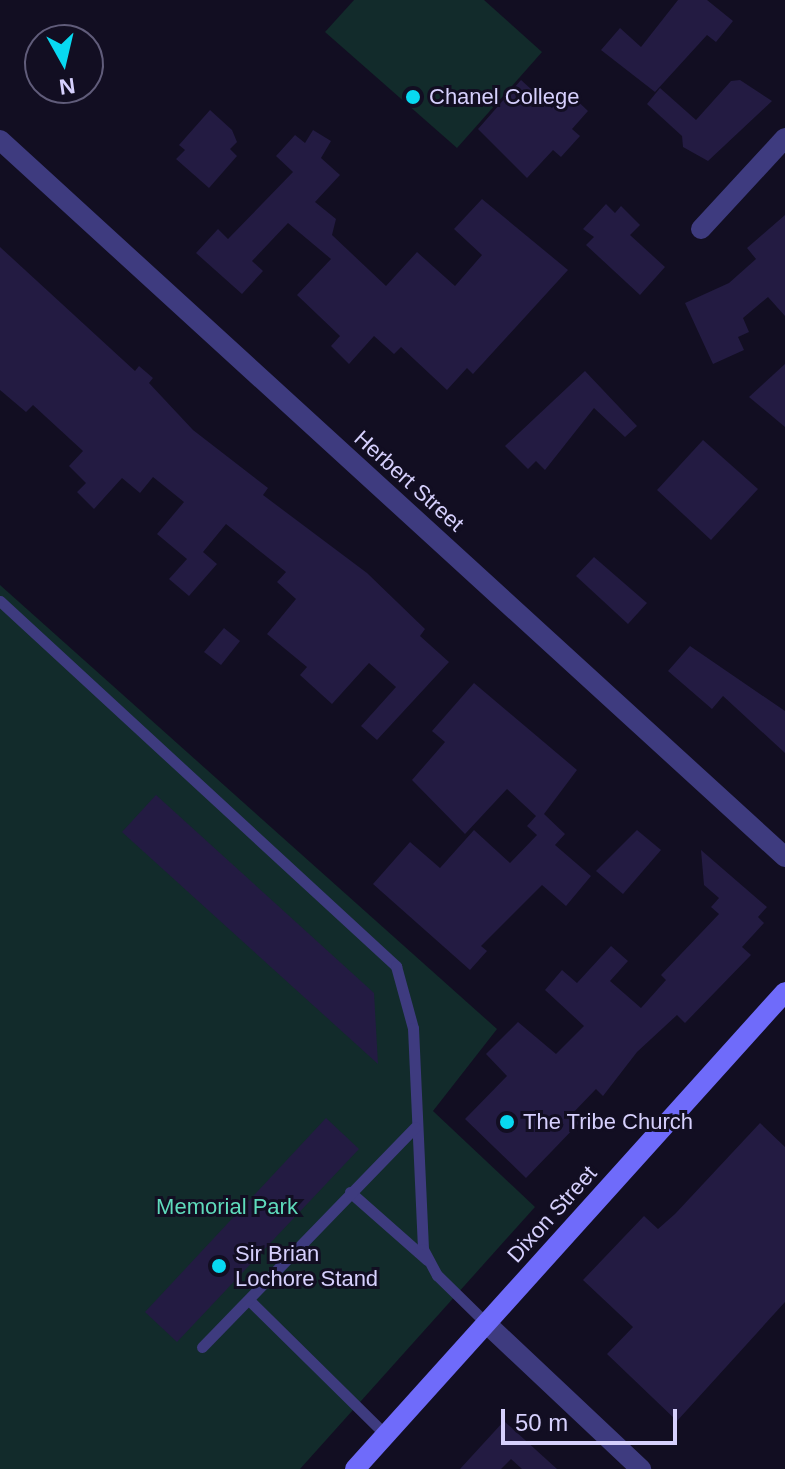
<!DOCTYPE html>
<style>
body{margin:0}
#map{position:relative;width:785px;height:1469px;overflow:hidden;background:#120e22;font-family:Arial,sans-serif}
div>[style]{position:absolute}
.green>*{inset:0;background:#122b2b}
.building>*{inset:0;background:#231b42}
.service>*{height:11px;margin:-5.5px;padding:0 5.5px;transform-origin:5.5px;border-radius:5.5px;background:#3e3b7f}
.minor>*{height:20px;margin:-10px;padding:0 10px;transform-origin:10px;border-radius:10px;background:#3e3b7f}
.secondary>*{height:20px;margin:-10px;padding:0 10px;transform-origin:10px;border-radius:10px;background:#6f6bfa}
.dots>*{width:22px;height:22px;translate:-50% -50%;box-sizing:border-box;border:4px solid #120e22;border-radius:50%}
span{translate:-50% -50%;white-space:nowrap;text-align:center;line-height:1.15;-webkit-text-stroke:6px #120e22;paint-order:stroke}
.poi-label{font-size:22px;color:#d6d0fd}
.left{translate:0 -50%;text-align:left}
.street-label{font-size:22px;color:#d6d0fd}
.park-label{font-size:22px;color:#5fdbbc}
.north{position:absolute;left:24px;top:24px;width:80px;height:80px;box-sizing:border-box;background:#120e22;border:2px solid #605c7a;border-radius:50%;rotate:172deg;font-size:22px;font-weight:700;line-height:32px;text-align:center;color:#d6d0fd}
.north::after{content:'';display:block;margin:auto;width:28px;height:36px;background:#08d9f1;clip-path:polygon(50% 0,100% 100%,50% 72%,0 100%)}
.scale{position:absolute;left:501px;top:1409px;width:176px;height:36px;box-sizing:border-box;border:4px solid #d6d0fd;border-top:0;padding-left:10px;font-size:24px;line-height:28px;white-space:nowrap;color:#d6d0fd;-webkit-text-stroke:6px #120e22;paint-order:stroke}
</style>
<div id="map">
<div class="green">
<i style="clip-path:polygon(354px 0,484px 0,542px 52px,457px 148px,325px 32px)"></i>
<i style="clip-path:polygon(0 585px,497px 1029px,433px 1111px,535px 1207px,300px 1469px,0 1469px)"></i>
</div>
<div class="building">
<i style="clip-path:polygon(678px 0,707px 0,733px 21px,716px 42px,707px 35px,655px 92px,601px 50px,620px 28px,641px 47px)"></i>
<i style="clip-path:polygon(521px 80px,552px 108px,567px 91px,588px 111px,572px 129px,580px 136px,561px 157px,553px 150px,527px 178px,478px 129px)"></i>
<i style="clip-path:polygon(740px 80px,772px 101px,708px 161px,683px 147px,682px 136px,647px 104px,660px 88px,696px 120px,731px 81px)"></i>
<i style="clip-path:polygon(210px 110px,232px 130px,237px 142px,230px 149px,237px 156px,209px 188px,176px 159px,185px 150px,179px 145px)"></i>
<i style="clip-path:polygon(313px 130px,331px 141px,321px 158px,340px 175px,315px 202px,336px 219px,332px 235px,386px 286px,417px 252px,455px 286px,482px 255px,454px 229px,482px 199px,568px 270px,473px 374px,467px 368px,447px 390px,401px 347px,394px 354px,374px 336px,349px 364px,331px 346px,340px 336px,297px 295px,331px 259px,288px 223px,252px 261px,263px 271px,242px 294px,196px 253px,218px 229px,228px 239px,293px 172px,276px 156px,295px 135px,305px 143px)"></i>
<i style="clip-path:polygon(606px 204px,615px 213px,621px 206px,640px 225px,630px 235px,665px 267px,640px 295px,586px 245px,594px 237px,583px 229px)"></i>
<i style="clip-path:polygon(785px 215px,785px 316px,768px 297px,743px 318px,749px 332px,738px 337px,744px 350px,713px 364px,685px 303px,729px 283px,756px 259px,747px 248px)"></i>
<i style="clip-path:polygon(0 247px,135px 371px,139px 366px,153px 378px,149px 383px,193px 430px,268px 488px,263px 495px,367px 573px,425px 629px,420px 636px,449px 662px,377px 740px,361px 726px,396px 687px,369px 663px,332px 704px,300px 675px,307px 667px,267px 634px,296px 599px,277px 582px,286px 572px,226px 524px,203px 552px,217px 564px,189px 596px,169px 579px,187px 559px,157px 534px,184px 502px,153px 477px,140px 493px,122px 478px,94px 509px,77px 492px,86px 483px,69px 466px,83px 451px,33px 405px,26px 412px,0 390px)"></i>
<i style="clip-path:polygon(785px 364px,785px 427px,749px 397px)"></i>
<i style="clip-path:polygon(585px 371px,637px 426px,625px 437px,594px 408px,545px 470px,536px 461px,528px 469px,505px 446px)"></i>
<i style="clip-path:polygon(703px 440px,758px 489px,711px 540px,657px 490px)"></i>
<i style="clip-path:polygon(594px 557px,647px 603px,628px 624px,576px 576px)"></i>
<i style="clip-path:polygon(224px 628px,240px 641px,221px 665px,204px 652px)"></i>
<i style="clip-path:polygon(690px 646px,785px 711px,785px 753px,723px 696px,712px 709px,668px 671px)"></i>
<i style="clip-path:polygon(474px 683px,577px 770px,544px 814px,565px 834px,555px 845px,591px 876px,566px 906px,542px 885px,481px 946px,487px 951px,470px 970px,373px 884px,410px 842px,440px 868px,474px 830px,510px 863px,537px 835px,527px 826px,536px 816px,507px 789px,465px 834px,412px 780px,445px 742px,432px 731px)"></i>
<i style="clip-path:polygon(156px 795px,374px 993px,378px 1064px,122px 832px)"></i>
<i style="clip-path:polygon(637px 830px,661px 850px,623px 894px,596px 871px)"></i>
<i style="clip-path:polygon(701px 850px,767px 907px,758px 917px,764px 923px,742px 947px,751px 955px,685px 1023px,677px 1015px,637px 1052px,603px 1096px,596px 1089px,571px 1115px,579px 1123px,526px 1178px,465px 1119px,507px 1076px,486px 1054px,518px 1022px,556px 1054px,584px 1026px,545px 990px,562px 970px,577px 983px,611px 946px,628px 961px,610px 981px,641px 1008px,666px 980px,661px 975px,719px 914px,711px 907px,719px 898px,704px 885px)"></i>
<i style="clip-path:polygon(326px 1118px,359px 1149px,177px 1342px,145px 1312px)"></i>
<i style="clip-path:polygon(760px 1123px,785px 1147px,785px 1302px,677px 1421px,607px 1354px,633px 1327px,583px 1280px,644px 1216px,658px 1229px,675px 1214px)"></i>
<i style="clip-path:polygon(504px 1421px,557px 1469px,522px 1469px,511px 1459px,501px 1469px,460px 1469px)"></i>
</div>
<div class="service">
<i style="left:0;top:601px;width:539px;rotate:42.67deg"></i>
<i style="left:396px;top:966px;width:64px;rotate:74.7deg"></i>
<i style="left:413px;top:1028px;width:221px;rotate:87.4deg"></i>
<i style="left:423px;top:1249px;width:30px;rotate:62deg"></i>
<i style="left:437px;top:1275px;width:70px;rotate:44.4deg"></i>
<i style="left:350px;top:1192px;width:103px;rotate:41.4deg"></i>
<i style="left:249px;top:1300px;width:192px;rotate:44.6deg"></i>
<i style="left:202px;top:1347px;width:306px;rotate:-45.9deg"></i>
</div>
<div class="minor">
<i style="left:0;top:140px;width:1063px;rotate:42.41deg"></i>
<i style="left:701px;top:229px;width:124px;rotate:-47.3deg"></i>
<i style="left:487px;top:1324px;width:212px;rotate:43.3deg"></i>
</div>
<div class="secondary">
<i style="left:355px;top:1469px;width:642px;rotate:-47.97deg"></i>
</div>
<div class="dots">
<i style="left:413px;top:97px;background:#08d9f1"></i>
<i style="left:507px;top:1122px;background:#08d9f1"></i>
<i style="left:219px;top:1266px;background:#08d9f1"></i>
</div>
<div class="poi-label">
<span class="left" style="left:429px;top:97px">Chanel College</span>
<span class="left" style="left:523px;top:1122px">The Tribe Church</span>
<span class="left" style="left:235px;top:1266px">Sir Brian<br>Lochore Stand</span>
</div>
<div class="street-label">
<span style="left:409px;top:481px;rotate:42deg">Herbert Street</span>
<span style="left:552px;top:1214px;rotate:-48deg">Dixon Street</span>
</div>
<div class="park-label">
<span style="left:227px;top:1207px">Memorial Park</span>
</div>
<div class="north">N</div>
<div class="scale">50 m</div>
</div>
